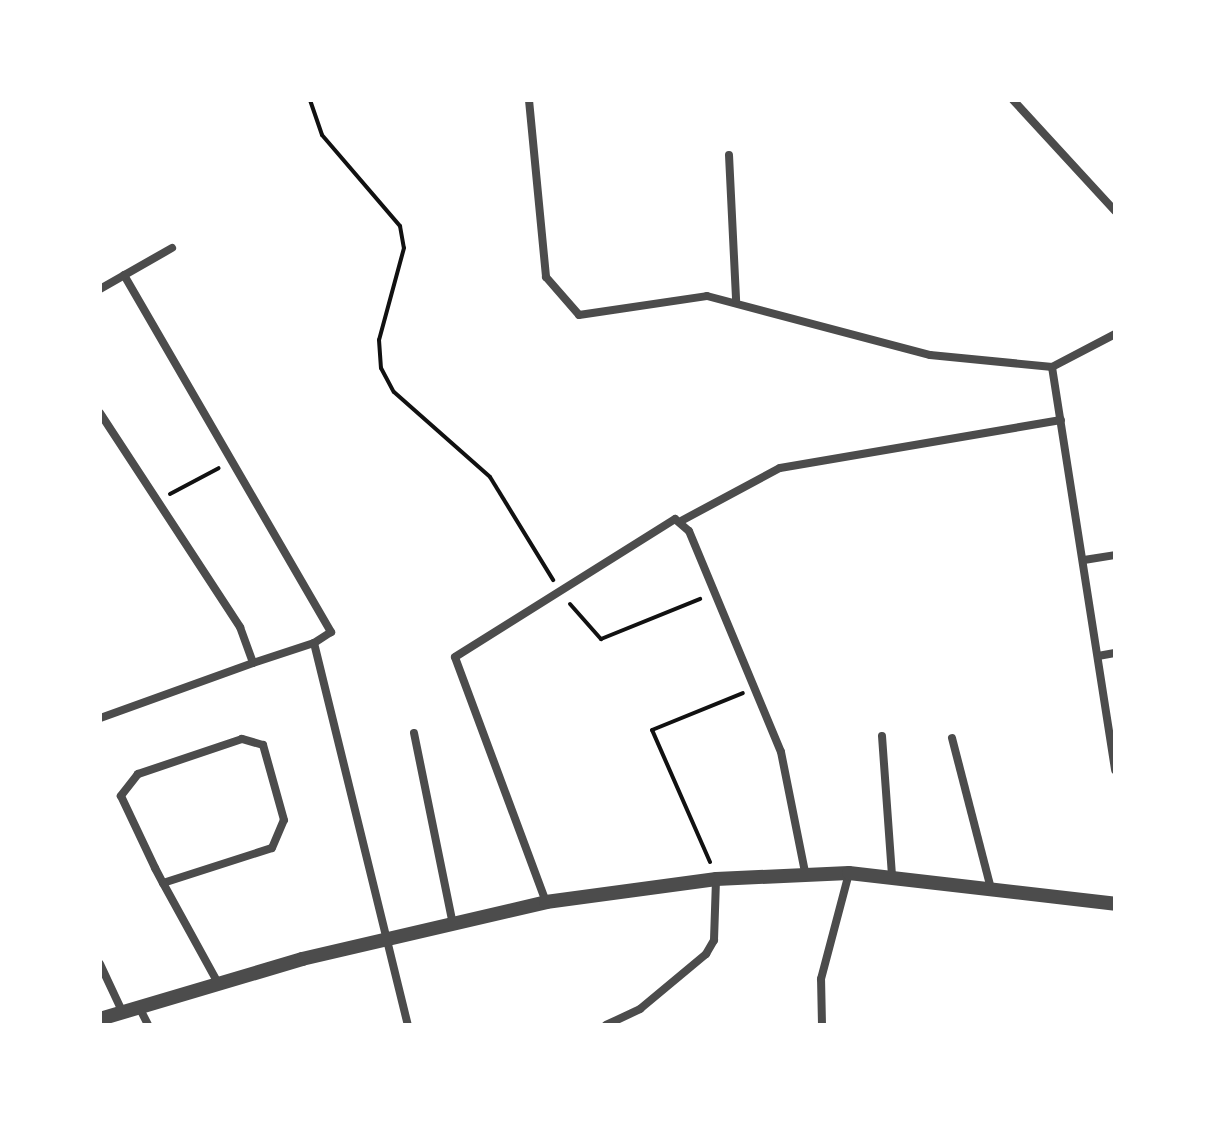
<!DOCTYPE html>
<style>
body{margin:0}
#map{position:relative;width:1215px;height:1125px;overflow:hidden;background:#fff;font-family:Poppins,sans-serif}
div>[style]{position:absolute}
.path>*{height:4px;margin:-2px;padding:0 2px;transform-origin:2px;border-radius:2px;background:#111}
.minor>*{height:8px;margin:-4px;padding:0 4px;transform-origin:4px;border-radius:4px;background:#4c4c4c}
.tertiary>*{height:14px;margin:-7px;padding:0 7px;transform-origin:7px;border-radius:7px;background:#4c4c4c}
span{translate:-50% -50%;white-space:nowrap;text-align:center;line-height:1.15;-webkit-text-stroke:6px #fff;paint-order:stroke}
.frame{position:absolute;inset:0;border:102px solid #fff;pointer-events:none}
</style>
<div id="map">
<div class="path">
<i style="left:310px;top:100px;width:37px;rotate:71deg"></i>
<i style="left:322px;top:135px;width:120px;rotate:49.4deg"></i>
<i style="left:400px;top:226px;width:22px;rotate:80deg"></i>
<i style="left:404px;top:248px;width:95px;rotate:105.2deg"></i>
<i style="left:379px;top:340px;width:28px;rotate:86deg"></i>
<i style="left:381px;top:368px;width:27px;rotate:62deg"></i>
<i style="left:394px;top:392px;width:128px;rotate:41.5deg"></i>
<i style="left:490px;top:477px;width:121px;rotate:58.5deg"></i>
<i style="left:170px;top:494px;width:55px;rotate:-28deg"></i>
<i style="left:570px;top:604px;width:47px;rotate:48.5deg"></i>
<i style="left:601px;top:639px;width:107px;rotate:-22deg"></i>
<i style="left:710px;top:862px;width:144px;rotate:-113.7deg"></i>
<i style="left:652px;top:730px;width:98px;rotate:-22.1deg"></i>
</div>
<div class="minor">
<i style="left:529px;top:100px;width:178px;rotate:84.5deg"></i>
<i style="left:546px;top:277px;width:50px;rotate:49deg"></i>
<i style="left:579px;top:315px;width:129px;rotate:-8.4deg"></i>
<i style="left:707px;top:296px;width:231px;rotate:14.8deg"></i>
<i style="left:930px;top:355px;width:123px;rotate:5.6deg"></i>
<i style="left:1052px;top:367px;width:71px;rotate:-27.6deg"></i>
<i style="left:1013px;top:100px;width:151px;rotate:47.4deg"></i>
<i style="left:729px;top:155px;width:145px;rotate:87.2deg"></i>
<i style="left:124px;top:275px;width:413px;rotate:59.9deg"></i>
<i style="left:331px;top:632px;width:20px;rotate:147deg"></i>
<i style="left:100px;top:289px;width:83px;rotate:-29.7deg"></i>
<i style="left:1052px;top:367px;width:408px;rotate:81.1deg"></i>
<i style="left:100px;top:413px;width:256px;rotate:56.8deg"></i>
<i style="left:240px;top:627px;width:38px;rotate:70deg"></i>
<i style="left:253px;top:663px;width:163px;rotate:160.2deg"></i>
<i style="left:681px;top:521px;width:112px;rotate:-28.2deg"></i>
<i style="left:780px;top:468px;width:285px;rotate:-9.7deg"></i>
<i style="left:1084px;top:560px;width:31px;rotate:-9deg"></i>
<i style="left:1098px;top:656px;width:17px;rotate:-10deg"></i>
<i style="left:253px;top:663px;width:64px;rotate:-18.2deg"></i>
<i style="left:314px;top:643px;width:393px;rotate:76.2deg"></i>
<i style="left:414px;top:733px;width:195px;rotate:78.5deg"></i>
<i style="left:882px;top:736px;width:141px;rotate:85.9deg"></i>
<i style="left:952px;top:738px;width:156px;rotate:75.5deg"></i>
<i style="left:163px;top:883px;width:114px;rotate:-17.8deg"></i>
<i style="left:272px;top:848px;width:30px;rotate:-67deg"></i>
<i style="left:284px;top:820px;width:78px;rotate:-105.6deg"></i>
<i style="left:263px;top:745px;width:22px;rotate:-164deg"></i>
<i style="left:242px;top:739px;width:110px;rotate:161.4deg"></i>
<i style="left:138px;top:774px;width:28px;rotate:128deg"></i>
<i style="left:121px;top:796px;width:80px;rotate:64.7deg"></i>
<i style="left:155px;top:868px;width:17px;rotate:62deg"></i>
<i style="left:163px;top:883px;width:114px;rotate:61.2deg"></i>
<i style="left:546px;top:902px;width:261px;rotate:-110.4deg"></i>
<i style="left:455px;top:657px;width:260px;rotate:-32.1deg"></i>
<i style="left:675px;top:519px;width:18px;rotate:41deg"></i>
<i style="left:689px;top:531px;width:239px;rotate:67.4deg"></i>
<i style="left:781px;top:752px;width:122px;rotate:78.7deg"></i>
<i style="left:100px;top:964px;width:52px;rotate:64.9deg"></i>
<i style="left:139px;top:1007px;width:20px;rotate:63deg"></i>
<i style="left:606px;top:1025px;width:38px;rotate:-25deg"></i>
<i style="left:640px;top:1009px;width:86px;rotate:-39.8deg"></i>
<i style="left:706px;top:954px;width:16px;rotate:-60deg"></i>
<i style="left:714px;top:940px;width:61px;rotate:-88.1deg"></i>
<i style="left:822px;top:1025px;width:46px;rotate:-91.2deg"></i>
<i style="left:821px;top:979px;width:110px;rotate:-75.2deg"></i>
</div>
<div class="tertiary">
<i style="left:100px;top:1019px;width:211px;rotate:-16.5deg"></i>
<i style="left:302px;top:959px;width:251px;rotate:-13.1deg"></i>
<i style="left:546px;top:902px;width:172px;rotate:-7.7deg"></i>
<i style="left:716px;top:879px;width:133px;rotate:-2.6deg"></i>
<i style="left:849px;top:873px;width:268px;rotate:6.6deg"></i>
</div>
<div class="frame"></div>
</div>
